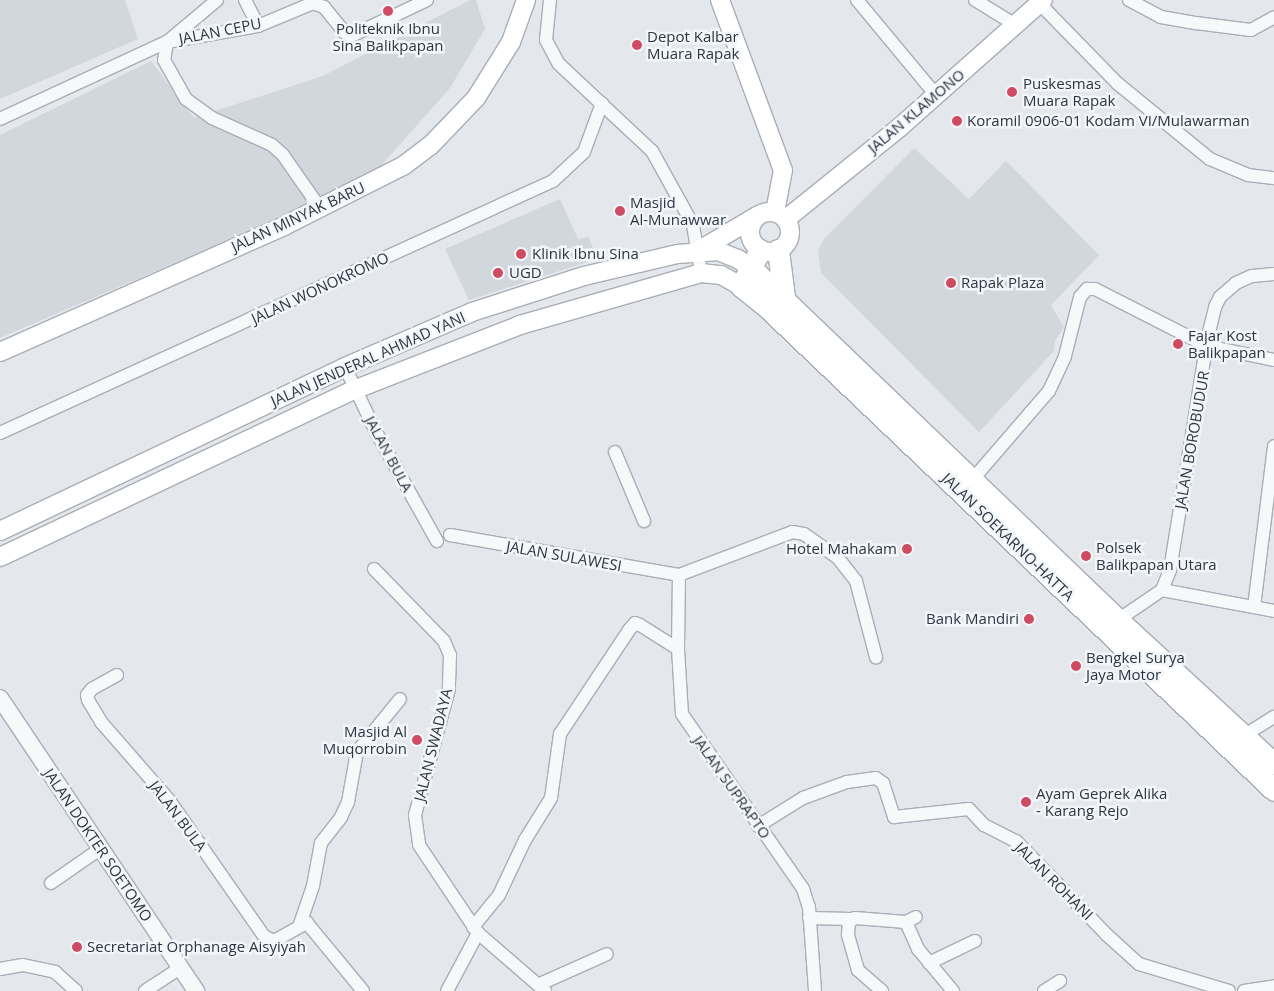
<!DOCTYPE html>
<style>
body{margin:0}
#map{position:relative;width:1274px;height:991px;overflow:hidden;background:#e4e7eb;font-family:"Open Sans",sans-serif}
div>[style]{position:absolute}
.built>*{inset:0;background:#d2d6dd}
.roads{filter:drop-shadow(1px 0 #a9aeb6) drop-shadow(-1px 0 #a9aeb6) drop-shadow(0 1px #a9aeb6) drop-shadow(0 -1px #a9aeb6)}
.minor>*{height:12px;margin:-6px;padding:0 6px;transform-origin:6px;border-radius:6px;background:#f6f8f9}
.tertiary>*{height:16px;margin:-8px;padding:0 8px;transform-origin:8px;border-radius:8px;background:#f6f8f9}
.secondary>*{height:18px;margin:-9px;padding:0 9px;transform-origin:9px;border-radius:9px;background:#fff}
.secondary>.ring{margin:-9px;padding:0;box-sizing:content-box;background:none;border:18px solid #fff;border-radius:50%}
.trunk>*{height:21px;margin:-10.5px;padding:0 10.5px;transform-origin:10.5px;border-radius:10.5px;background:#fff}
.dots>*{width:14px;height:14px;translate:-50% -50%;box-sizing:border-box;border:2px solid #f3f6f8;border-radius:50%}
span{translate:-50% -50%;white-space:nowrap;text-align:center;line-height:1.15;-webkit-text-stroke:5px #f3f6f8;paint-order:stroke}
.poi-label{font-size:15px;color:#2b3544}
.left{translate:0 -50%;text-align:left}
.right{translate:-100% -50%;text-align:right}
.street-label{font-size:15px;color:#2b3544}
</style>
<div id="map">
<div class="built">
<i style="clip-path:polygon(0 0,125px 0,138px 39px,0 99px)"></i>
<i style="clip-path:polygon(470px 0,476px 0,485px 29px,450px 88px,369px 179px,0 338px,0 135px,151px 61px,194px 118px,323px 76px)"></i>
<i style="clip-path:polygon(914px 148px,969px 199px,1006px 161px,1099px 255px,1051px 305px,1064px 327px,1055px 341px,1054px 351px,979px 432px,821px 273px,818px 250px,824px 239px)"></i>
<i style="clip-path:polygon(560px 199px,578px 239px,589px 237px,597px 259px,469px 300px,445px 249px)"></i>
</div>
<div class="roads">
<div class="minor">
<i style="left:245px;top:0;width:29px;rotate:63deg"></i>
<i style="left:550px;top:0;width:40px;rotate:95.7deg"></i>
<i style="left:546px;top:40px;width:27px;rotate:62deg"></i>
<i style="left:559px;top:64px;width:127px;rotate:43.1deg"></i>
<i style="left:652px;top:151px;width:85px;rotate:61deg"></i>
<i style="left:693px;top:225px;width:49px;rotate:80.5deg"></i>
<i style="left:857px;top:0;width:124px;rotate:50.3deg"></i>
<i style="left:975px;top:0;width:46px;rotate:31.6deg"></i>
<i style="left:1129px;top:0;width:36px;rotate:28deg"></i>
<i style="left:1161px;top:17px;width:36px;rotate:10deg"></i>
<i style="left:1196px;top:23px;width:55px;rotate:7.3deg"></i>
<i style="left:1251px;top:30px;width:26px;rotate:-29deg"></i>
<i style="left:1039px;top:3px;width:112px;rotate:45.7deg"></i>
<i style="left:1117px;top:83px;width:120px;rotate:39.3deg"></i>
<i style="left:1210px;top:159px;width:41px;rotate:22.8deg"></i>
<i style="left:1248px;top:175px;width:26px;rotate:7deg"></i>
<i style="left:167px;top:42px;width:92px;rotate:-10deg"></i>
<i style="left:258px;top:26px;width:60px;rotate:-22.7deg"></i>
<i style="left:313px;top:3px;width:12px;rotate:20deg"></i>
<i style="left:324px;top:7px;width:32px;rotate:51deg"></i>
<i style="left:344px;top:32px;width:8px;rotate:30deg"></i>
<i style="left:351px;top:36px;width:84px;rotate:-25.3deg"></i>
<i style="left:167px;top:42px;width:18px;rotate:99deg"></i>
<i style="left:164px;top:60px;width:45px;rotate:60.6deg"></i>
<i style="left:186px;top:99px;width:32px;rotate:36deg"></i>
<i style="left:212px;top:118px;width:66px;rotate:24.2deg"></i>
<i style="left:272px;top:145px;width:15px;rotate:42deg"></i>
<i style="left:283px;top:155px;width:65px;rotate:55.1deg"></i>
<i style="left:0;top:119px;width:184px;rotate:-24.8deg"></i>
<i style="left:167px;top:42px;width:65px;rotate:-40deg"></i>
<i style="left:345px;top:367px;width:72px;rotate:64.5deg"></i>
<i style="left:376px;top:432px;width:125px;rotate:60.8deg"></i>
<i style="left:0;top:433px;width:608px;rotate:-24.5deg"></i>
<i style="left:553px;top:181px;width:42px;rotate:-43.1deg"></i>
<i style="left:584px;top:152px;width:52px;rotate:-69.8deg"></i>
<i style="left:615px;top:452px;width:75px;rotate:67.2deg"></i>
<i style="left:973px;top:479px;width:116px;rotate:-49.2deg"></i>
<i style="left:1049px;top:391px;width:38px;rotate:-65deg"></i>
<i style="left:1065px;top:356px;width:61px;rotate:-75.7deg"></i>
<i style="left:1080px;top:297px;width:11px;rotate:-49deg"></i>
<i style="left:1087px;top:289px;width:8px"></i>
<i style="left:1095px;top:289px;width:126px;rotate:27deg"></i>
<i style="left:1207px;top:346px;width:68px;rotate:11.8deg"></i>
<i style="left:450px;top:535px;width:232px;rotate:9.9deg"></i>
<i style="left:679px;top:575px;width:121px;rotate:-20.8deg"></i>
<i style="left:792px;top:532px;width:12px;rotate:9deg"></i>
<i style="left:804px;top:534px;width:42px;rotate:35.2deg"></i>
<i style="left:838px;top:558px;width:29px;rotate:52deg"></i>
<i style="left:856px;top:581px;width:79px;rotate:75.3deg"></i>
<i style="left:374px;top:569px;width:100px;rotate:45.8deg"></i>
<i style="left:444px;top:641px;width:15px;rotate:67deg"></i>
<i style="left:450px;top:655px;width:34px;rotate:92deg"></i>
<i style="left:449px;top:689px;width:131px;rotate:105.1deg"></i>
<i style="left:415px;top:815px;width:30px;rotate:82deg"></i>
<i style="left:419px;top:845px;width:106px;rotate:56.2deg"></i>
<i style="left:478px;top:933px;width:89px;rotate:40.9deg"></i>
<i style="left:679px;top:575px;width:74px;rotate:90.8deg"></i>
<i style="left:678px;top:649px;width:65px;rotate:86.5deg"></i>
<i style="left:682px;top:714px;width:213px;rotate:55.3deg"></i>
<i style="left:803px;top:889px;width:19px;rotate:72deg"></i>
<i style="left:809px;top:907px;width:84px;rotate:85.9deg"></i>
<i style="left:1162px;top:590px;width:114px;rotate:10.6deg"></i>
<i style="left:1254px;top:607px;width:162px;rotate:-82.9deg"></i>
<i style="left:1118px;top:620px;width:53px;rotate:-34.3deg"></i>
<i style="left:1162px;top:590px;width:22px;rotate:-68deg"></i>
<i style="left:1170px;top:570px;width:237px;rotate:-80.8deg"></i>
<i style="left:1208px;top:336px;width:30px;rotate:-76deg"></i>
<i style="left:1215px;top:307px;width:11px;rotate:-63deg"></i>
<i style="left:1220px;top:297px;width:21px;rotate:-41deg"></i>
<i style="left:1236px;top:283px;width:17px;rotate:-24deg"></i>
<i style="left:1252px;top:276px;width:22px;rotate:-5deg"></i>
<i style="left:117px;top:675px;width:29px;rotate:151deg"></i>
<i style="left:92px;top:689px;width:8px;rotate:130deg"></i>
<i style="left:87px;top:695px;width:5px;rotate:79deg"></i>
<i style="left:88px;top:700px;width:26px;rotate:59deg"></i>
<i style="left:101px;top:722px;width:103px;rotate:48.9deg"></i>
<i style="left:169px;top:800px;width:166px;rotate:55.1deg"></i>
<i style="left:264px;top:936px;width:11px;rotate:27deg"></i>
<i style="left:274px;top:941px;width:38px;rotate:-29deg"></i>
<i style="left:307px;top:923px;width:88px;rotate:50.5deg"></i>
<i style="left:1240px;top:738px;width:40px;rotate:-32deg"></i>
<i style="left:758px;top:826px;width:53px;rotate:-31.9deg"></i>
<i style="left:803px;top:798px;width:47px;rotate:-20deg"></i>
<i style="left:847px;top:782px;width:29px;rotate:-8deg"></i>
<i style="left:876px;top:778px;width:9px;rotate:36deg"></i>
<i style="left:883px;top:783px;width:36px;rotate:72deg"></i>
<i style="left:894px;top:817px;width:75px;rotate:-6.1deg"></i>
<i style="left:969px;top:809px;width:22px;rotate:47deg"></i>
<i style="left:984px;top:825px;width:36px;rotate:27deg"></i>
<i style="left:1016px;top:841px;width:131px;rotate:45.9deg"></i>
<i style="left:1107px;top:935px;width:43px;rotate:42.2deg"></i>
<i style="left:1139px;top:964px;width:94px;rotate:16.7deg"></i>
<i style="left:51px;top:883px;width:60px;rotate:-34.8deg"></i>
<i style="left:809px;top:918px;width:42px;rotate:1.4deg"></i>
<i style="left:906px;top:922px;width:30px;rotate:66deg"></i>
<i style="left:918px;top:949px;width:55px;rotate:50.2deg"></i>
<i style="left:300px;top:924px;width:40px;rotate:-71.1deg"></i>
<i style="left:313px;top:886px;width:44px;rotate:-79.5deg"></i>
<i style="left:321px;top:843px;width:33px;rotate:-52deg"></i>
<i style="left:341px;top:817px;width:17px;rotate:-65deg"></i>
<i style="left:348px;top:802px;width:51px;rotate:-79.8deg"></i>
<i style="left:357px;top:752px;width:68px;rotate:-50.9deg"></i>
<i style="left:473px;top:927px;width:41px;rotate:-50.9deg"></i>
<i style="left:499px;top:895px;width:61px;rotate:-64.7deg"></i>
<i style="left:525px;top:840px;width:49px;rotate:-58.2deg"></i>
<i style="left:551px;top:798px;width:65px;rotate:-82deg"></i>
<i style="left:560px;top:734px;width:125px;rotate:-56.4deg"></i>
<i style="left:629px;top:630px;width:9px;rotate:-49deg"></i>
<i style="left:635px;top:623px;width:5px;rotate:22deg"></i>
<i style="left:640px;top:625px;width:45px;rotate:32.3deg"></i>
<i style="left:929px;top:963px;width:51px;rotate:-25.6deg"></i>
<i style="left:0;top:969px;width:23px;rotate:-10deg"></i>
<i style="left:23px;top:965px;width:33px;rotate:12deg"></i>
<i style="left:55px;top:972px;width:28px;rotate:42deg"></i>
<i style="left:540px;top:984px;width:73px;rotate:-24.1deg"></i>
<i style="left:145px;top:991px;width:42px;rotate:-33.3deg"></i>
<i style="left:447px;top:991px;width:66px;rotate:-61.9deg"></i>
<i style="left:882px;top:991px;width:32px;rotate:-139deg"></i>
<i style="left:858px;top:970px;width:37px;rotate:-106deg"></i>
<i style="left:848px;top:934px;width:12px;rotate:-85deg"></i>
<i style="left:849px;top:922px;width:7px;rotate:-34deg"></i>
<i style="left:855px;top:918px;width:51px;rotate:4.5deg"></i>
<i style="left:906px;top:922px;width:11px;rotate:-27deg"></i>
<i style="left:1044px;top:991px;width:19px;rotate:-32deg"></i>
<i style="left:1244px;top:991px;width:30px;rotate:-9deg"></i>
</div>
<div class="tertiary">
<i style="left:0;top:698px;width:353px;rotate:56.2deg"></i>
</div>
<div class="secondary">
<i style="left:720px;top:0;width:181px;rotate:69.7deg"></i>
<i style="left:783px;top:170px;width:43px;rotate:100.8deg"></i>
<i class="ring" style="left:750px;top:212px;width:22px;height:22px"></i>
<i style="left:786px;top:219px;width:146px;rotate:-38.9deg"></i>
<i style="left:900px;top:127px;width:191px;rotate:-41.6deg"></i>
<i style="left:698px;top:251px;width:69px;rotate:-30.7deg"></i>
<i style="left:0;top:352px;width:311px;rotate:-23.9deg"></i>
<i style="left:284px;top:226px;width:133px;rotate:-26.8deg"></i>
<i style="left:403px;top:166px;width:34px;rotate:-37deg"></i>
<i style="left:430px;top:146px;width:66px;rotate:-46.2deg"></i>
<i style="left:476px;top:98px;width:66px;rotate:-58deg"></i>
<i style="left:511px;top:42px;width:45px;rotate:-70.3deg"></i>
<i style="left:0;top:531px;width:382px;rotate:-25.4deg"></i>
<i style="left:345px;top:367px;width:138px;rotate:-23.4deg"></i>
<i style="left:472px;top:312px;width:118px;rotate:-17.8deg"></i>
<i style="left:584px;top:276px;width:97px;rotate:-13.2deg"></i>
<i style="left:678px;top:254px;width:40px;rotate:-4.3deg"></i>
<i style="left:718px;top:251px;width:22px;rotate:22deg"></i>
<i style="left:738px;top:259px;width:16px;rotate:35deg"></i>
<i style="left:0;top:557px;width:394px;rotate:-25.3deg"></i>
<i style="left:356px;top:389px;width:176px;rotate:-21.3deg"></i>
<i style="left:520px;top:325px;width:188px;rotate:-16deg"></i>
<i style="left:701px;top:273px;width:20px;rotate:6deg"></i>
<i style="left:721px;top:275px;width:23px;rotate:29deg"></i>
</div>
<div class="trunk">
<i style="left:760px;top:250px;width:41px;rotate:117.8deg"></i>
<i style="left:741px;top:286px;width:36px;rotate:39deg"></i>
<i style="left:769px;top:309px;width:697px;rotate:43.61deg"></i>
<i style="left:778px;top:250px;width:47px;rotate:82.7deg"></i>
<i style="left:751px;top:268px;width:509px;rotate:43.8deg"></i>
<i style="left:1118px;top:620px;width:212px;rotate:42.7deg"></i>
</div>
</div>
<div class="dots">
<i style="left:388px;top:11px;background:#ce4b61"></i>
<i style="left:637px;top:45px;background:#ce4b61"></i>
<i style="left:1012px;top:92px;background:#ce4b61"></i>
<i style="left:957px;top:121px;background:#ce4b61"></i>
<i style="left:620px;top:211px;background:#ce4b61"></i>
<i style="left:521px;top:254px;background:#ce4b61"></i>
<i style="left:498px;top:273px;background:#ce4b61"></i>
<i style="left:951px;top:283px;background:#ce4b61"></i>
<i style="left:1178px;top:344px;background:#ce4b61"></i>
<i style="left:907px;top:549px;background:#ce4b61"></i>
<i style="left:1086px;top:556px;background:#ce4b61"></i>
<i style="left:1029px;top:619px;background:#ce4b61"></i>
<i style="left:1076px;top:666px;background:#ce4b61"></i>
<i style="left:417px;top:740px;background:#ce4b61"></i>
<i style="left:1026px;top:802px;background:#ce4b61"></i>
<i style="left:77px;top:947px;background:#ce4b61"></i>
</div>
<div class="poi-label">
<span style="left:388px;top:37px">Politeknik Ibnu<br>Sina Balikpapan</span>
<span class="left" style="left:647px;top:45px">Depot Kalbar<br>Muara Rapak</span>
<span class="left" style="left:1023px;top:92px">Puskesmas<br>Muara Rapak</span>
<span class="left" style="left:967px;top:121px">Koramil 0906-01 Kodam VI/Mulawarman</span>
<span class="left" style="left:630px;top:211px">Masjid<br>Al-Munawwar</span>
<span class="left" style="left:532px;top:254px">Klinik Ibnu Sina</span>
<span class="left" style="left:509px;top:273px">UGD</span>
<span class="left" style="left:961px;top:283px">Rapak Plaza</span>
<span class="left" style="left:1188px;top:344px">Fajar Kost<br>Balikpapan</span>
<span class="left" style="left:1096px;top:556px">Polsek<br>Balikpapan Utara</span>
<span class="right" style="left:897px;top:549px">Hotel Mahakam</span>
<span class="right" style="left:1019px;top:619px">Bank Mandiri</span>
<span class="left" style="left:1086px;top:666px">Bengkel Surya<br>Jaya Motor</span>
<span class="right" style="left:407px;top:740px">Masjid Al<br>Muqorrobin</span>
<span class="left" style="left:1036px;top:802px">Ayam Geprek Alika<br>- Karang Rejo</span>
<span class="left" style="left:87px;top:947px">Secretariat Orphanage Aisyiyah</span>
</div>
<div class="street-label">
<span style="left:220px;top:31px;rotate:-11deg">JALAN CEPU</span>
<span style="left:916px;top:111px;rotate:-40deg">JALAN KLAMONO</span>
<span style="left:298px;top:217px;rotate:-25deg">JALAN MINYAK BARU</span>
<span style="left:320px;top:288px;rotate:-25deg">JALAN WONOKROMO</span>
<span style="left:368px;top:359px;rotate:-24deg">JALAN JENDERAL AHMAD YANI</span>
<span style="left:1192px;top:440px;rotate:-80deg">JALAN BOROBUDUR</span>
<span style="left:389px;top:454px;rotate:62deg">JALAN BULA</span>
<span style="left:1008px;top:537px;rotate:44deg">JALAN SOEKARNO-HATTA</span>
<span style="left:564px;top:556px;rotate:10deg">JALAN SULAWESI</span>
<span style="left:433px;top:745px;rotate:-76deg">JALAN SWADAYA</span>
<span style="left:732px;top:787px;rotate:55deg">JALAN SUPRAPTO</span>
<span style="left:178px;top:816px;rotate:53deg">JALAN BULA</span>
<span style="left:98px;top:845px;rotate:56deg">JALAN DOKTER SOETOMO</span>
<span style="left:1054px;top:881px;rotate:45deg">JALAN ROHANI</span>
</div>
</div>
